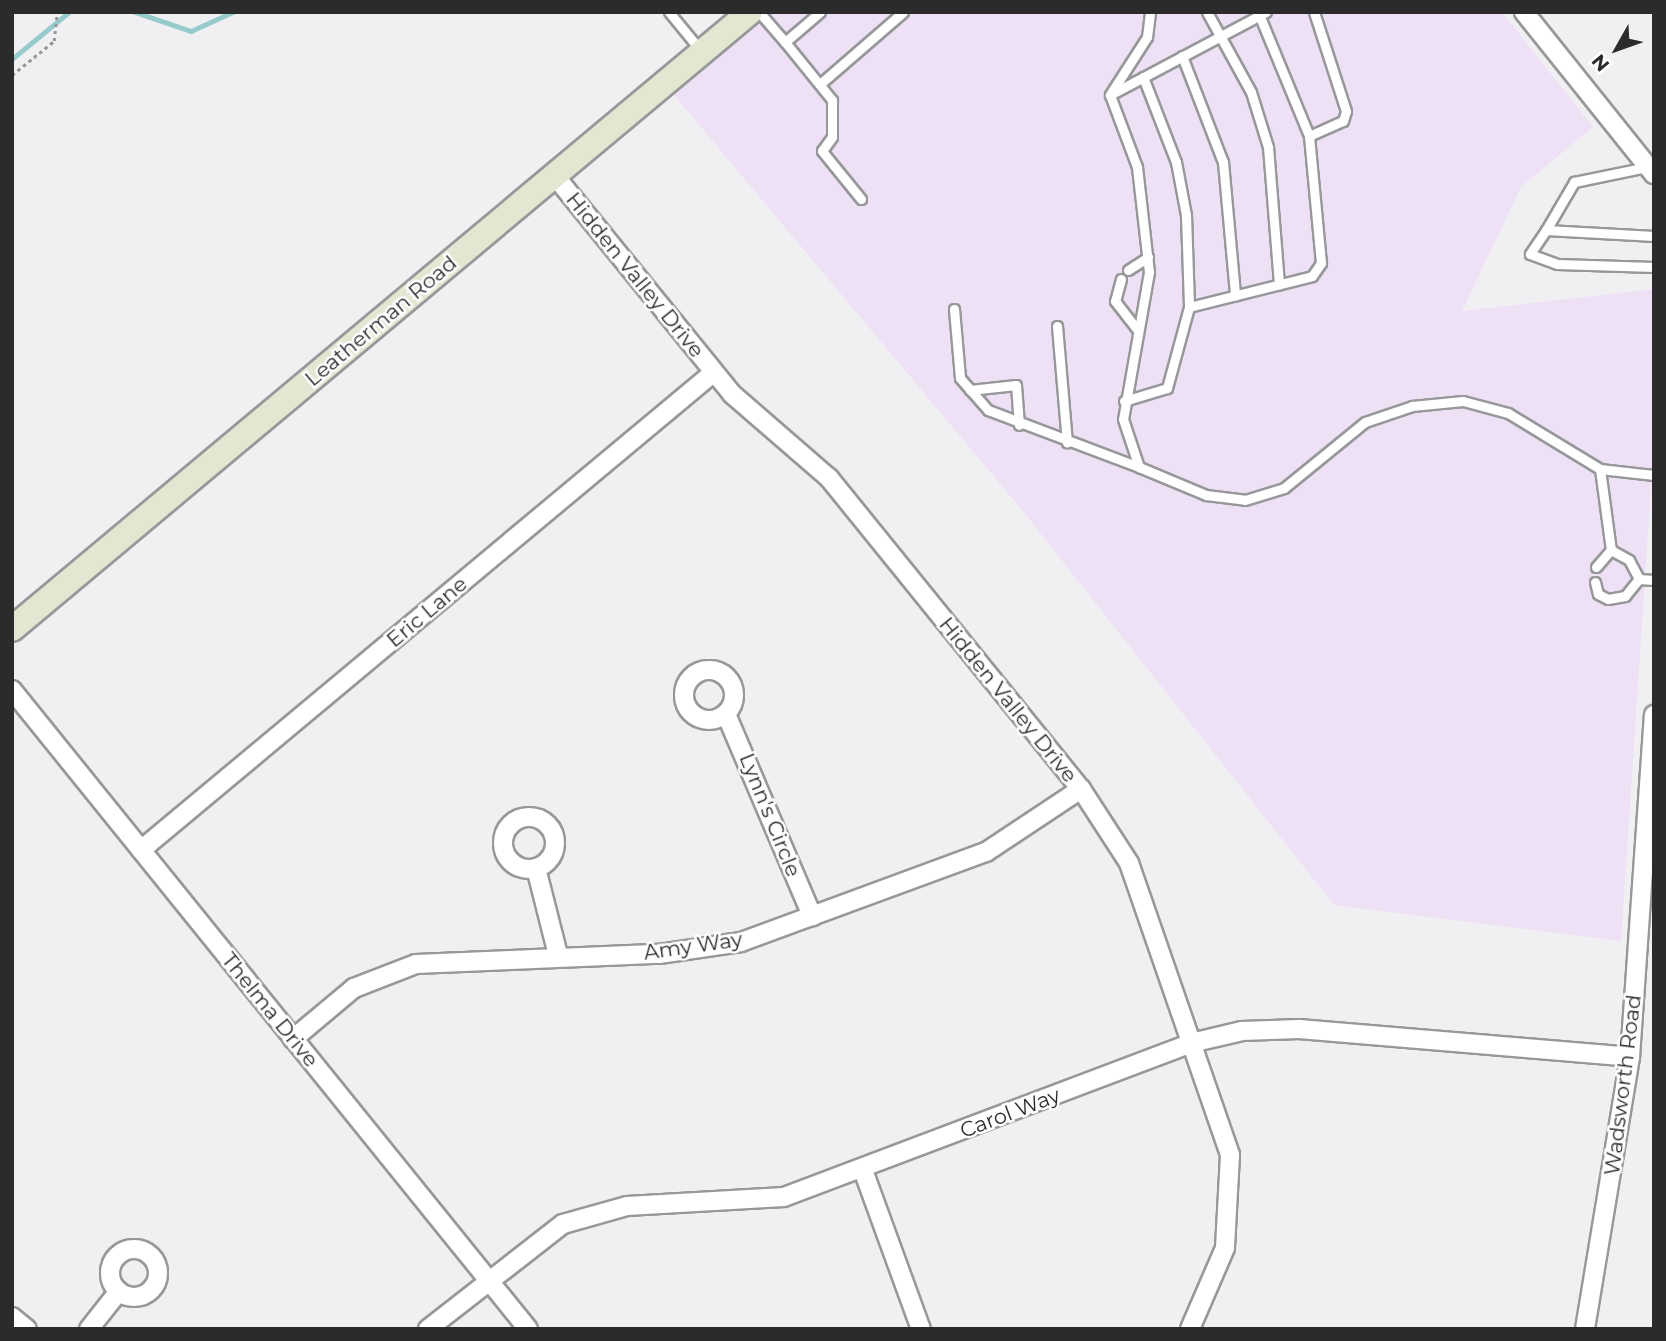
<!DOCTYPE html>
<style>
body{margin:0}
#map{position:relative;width:1666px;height:1341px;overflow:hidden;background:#f0f0f2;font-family:Montserrat,sans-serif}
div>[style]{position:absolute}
.medical>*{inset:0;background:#eee1f5}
.stream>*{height:4.5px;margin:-2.25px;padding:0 2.25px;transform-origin:2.25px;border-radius:2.25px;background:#97caca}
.path>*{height:2.5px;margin-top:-1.25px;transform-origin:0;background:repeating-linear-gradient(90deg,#979799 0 3.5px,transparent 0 7px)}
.roads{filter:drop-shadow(2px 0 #97989a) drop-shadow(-2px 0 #97989a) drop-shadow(0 2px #97989a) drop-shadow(0 -2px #97989a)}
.lane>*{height:9px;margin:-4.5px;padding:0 4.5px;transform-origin:4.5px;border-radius:4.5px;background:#fff}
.street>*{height:18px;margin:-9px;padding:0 9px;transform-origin:9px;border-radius:9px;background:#fff}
.street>.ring{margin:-9px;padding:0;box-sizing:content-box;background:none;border:18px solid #fff;border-radius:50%}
.secondary>*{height:24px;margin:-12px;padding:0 12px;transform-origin:12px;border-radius:12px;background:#e3e6d0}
span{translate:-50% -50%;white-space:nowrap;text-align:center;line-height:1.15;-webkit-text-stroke:5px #fdfeff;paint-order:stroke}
.street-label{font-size:21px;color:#2b2b2c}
.frame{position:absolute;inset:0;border:14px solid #2b2b2c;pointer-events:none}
.north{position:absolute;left:1582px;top:14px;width:70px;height:70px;-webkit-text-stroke:5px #fdfeff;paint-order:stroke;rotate:230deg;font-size:19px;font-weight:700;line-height:28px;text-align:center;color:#2b2b2c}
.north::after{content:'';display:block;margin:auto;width:24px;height:32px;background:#2b2b2c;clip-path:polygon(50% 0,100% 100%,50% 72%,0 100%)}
</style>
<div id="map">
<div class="medical">
<i style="clip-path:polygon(771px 12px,1502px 12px,1593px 127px,1521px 187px,1462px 311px,1654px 289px,1654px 443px,1621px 941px,1334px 905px,1022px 510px,674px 95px)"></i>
</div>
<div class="stream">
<i style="left:135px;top:12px;width:59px;rotate:18.7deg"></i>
<i style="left:191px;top:31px;width:46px;rotate:-24.3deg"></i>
<i style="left:12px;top:59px;width:74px;rotate:-39.5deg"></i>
</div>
<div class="path">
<i style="left:12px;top:75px;width:54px;rotate:-39deg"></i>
<i style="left:54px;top:41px;width:29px;rotate:-84deg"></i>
</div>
<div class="roads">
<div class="lane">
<i style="left:669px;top:12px;width:50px;rotate:50.6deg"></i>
<i style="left:759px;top:12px;width:40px;rotate:49deg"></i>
<i style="left:785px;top:42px;width:46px;rotate:-40.6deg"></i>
<i style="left:1207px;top:12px;width:91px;rotate:61.2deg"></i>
<i style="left:1251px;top:92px;width:58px;rotate:72.8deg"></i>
<i style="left:1268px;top:147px;width:138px;rotate:85.4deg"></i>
<i style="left:1258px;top:12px;width:134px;rotate:67.6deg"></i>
<i style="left:1266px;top:12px;width:177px;rotate:152deg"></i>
<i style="left:1110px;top:95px;width:77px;rotate:69.4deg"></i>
<i style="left:1137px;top:167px;width:106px;rotate:83.5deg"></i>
<i style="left:1149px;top:272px;width:149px;rotate:100deg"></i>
<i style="left:1123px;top:419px;width:51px;rotate:71.6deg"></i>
<i style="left:1139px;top:467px;width:73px;rotate:22.7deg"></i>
<i style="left:1206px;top:495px;width:39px;rotate:7deg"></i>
<i style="left:1245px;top:500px;width:41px;rotate:-17.1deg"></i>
<i style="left:1284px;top:488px;width:104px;rotate:-39.2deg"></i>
<i style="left:1365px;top:422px;width:50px;rotate:-18.8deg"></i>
<i style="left:1412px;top:406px;width:51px;rotate:-5.6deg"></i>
<i style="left:1463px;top:401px;width:47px;rotate:14.9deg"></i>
<i style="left:1508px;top:413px;width:108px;rotate:31.3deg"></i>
<i style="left:1600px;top:469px;width:54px;rotate:6.3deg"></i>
<i style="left:785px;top:42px;width:75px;rotate:51deg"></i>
<i style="left:832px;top:100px;width:37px;rotate:90deg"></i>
<i style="left:832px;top:137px;width:17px;rotate:126deg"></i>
<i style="left:822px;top:151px;width:62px;rotate:50.9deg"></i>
<i style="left:1182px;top:56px;width:114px;rotate:68.9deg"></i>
<i style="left:1223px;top:162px;width:134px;rotate:84.8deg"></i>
<i style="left:1143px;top:77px;width:91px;rotate:68.8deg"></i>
<i style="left:1176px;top:162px;width:54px;rotate:79.3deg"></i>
<i style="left:1186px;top:215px;width:92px;rotate:88.1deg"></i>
<i style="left:820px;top:84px;width:110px;rotate:-40.9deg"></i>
<i style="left:1111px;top:93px;width:67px;rotate:-57.3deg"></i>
<i style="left:1147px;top:37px;width:25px;rotate:-83deg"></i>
<i style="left:1546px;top:230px;width:56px;rotate:-59.7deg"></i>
<i style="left:1574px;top:182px;width:75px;rotate:-11.6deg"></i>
<i style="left:1654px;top:236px;width:108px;rotate:-176.8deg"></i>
<i style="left:1546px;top:230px;width:29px;rotate:124deg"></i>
<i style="left:1530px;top:254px;width:29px;rotate:20deg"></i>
<i style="left:1557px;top:264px;width:97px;rotate:1.8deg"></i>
<i style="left:1128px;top:270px;width:24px;rotate:-33deg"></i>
<i style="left:1121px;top:279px;width:23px;rotate:105deg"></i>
<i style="left:1115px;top:301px;width:37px;rotate:52deg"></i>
<i style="left:954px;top:309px;width:69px;rotate:85deg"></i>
<i style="left:960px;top:378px;width:43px;rotate:48.8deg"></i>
<i style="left:988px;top:410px;width:161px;rotate:20.7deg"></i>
<i style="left:1057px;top:326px;width:117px;rotate:85.1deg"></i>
<i style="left:970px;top:390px;width:46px;rotate:-6.2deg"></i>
<i style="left:1016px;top:385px;width:40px;rotate:85.7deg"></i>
<i style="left:1124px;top:401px;width:45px;rotate:-16.8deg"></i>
<i style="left:1167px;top:388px;width:84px;rotate:-74.8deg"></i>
<i style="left:1189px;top:307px;width:127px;rotate:-14.1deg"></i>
<i style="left:1312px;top:276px;width:16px;rotate:-55deg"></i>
<i style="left:1321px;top:263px;width:128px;rotate:-95.4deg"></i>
<i style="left:1309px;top:136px;width:37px;rotate:-24deg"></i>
<i style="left:1343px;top:121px;width:10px;rotate:-73deg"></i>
<i style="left:1346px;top:111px;width:104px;rotate:-107.9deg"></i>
<i style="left:1600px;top:469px;width:82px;rotate:82.3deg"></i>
<i style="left:1611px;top:550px;width:21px;rotate:29deg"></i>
<i style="left:1629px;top:560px;width:21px;rotate:62deg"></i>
<i style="left:1639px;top:579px;width:15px;rotate:4deg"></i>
<i style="left:1596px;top:567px;width:23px;rotate:-49deg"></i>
<i style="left:1595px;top:582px;width:12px;rotate:76deg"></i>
<i style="left:1598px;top:594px;width:11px;rotate:27deg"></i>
<i style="left:1608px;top:599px;width:17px;rotate:-10deg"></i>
<i style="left:1625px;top:596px;width:22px;rotate:-51deg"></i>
</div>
<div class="street">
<i style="left:1524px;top:12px;width:208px;rotate:51.3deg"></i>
<i style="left:555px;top:176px;width:281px;rotate:50.9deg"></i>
<i style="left:732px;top:394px;width:128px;rotate:40.9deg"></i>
<i style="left:829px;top:478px;width:400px;rotate:51deg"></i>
<i style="left:1081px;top:789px;width:88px;rotate:57deg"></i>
<i style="left:1129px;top:863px;width:309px;rotate:70.9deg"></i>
<i style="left:1230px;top:1155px;width:93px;rotate:93.1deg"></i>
<i style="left:1225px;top:1248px;width:88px;rotate:113.4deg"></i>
<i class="ring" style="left:684px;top:670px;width:32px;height:32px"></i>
<i style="left:12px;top:690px;width:821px;rotate:51.08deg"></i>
<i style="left:726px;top:714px;width:220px;rotate:66.9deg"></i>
<i class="ring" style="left:503px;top:817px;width:34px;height:34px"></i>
<i style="left:141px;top:850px;width:745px;rotate:-39.83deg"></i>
<i style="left:536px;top:868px;width:90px;rotate:75.8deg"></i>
<i style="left:293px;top:1039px;width:80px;rotate:-39.9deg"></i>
<i style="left:354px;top:988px;width:66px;rotate:-21.2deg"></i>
<i style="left:416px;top:964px;width:243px;rotate:-2.4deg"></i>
<i style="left:659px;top:954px;width:83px;rotate:-8.3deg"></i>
<i style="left:741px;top:942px;width:261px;rotate:-20.2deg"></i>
<i style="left:986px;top:852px;width:114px;rotate:-33.6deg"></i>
<i style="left:863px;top:1170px;width:169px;rotate:70deg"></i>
<i class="ring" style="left:110px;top:1249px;width:30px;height:30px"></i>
<i style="left:12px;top:1317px;width:19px;rotate:39deg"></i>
<i style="left:89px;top:1329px;width:48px;rotate:-51.7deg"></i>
<i style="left:428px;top:1329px;width:171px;rotate:-37.9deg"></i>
<i style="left:563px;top:1224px;width:66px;rotate:-15.7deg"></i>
<i style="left:627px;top:1206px;width:157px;rotate:-3.3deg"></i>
<i style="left:784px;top:1197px;width:435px;rotate:-20.7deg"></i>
<i style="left:1191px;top:1043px;width:52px;rotate:-13.2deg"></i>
<i style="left:1242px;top:1031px;width:57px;rotate:-2deg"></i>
<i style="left:1299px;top:1029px;width:332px;rotate:4.8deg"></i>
<i style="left:1585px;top:1329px;width:276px;rotate:-80.6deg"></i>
<i style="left:1630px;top:1057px;width:343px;rotate:-86deg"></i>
</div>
<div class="secondary">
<i style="left:12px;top:629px;width:962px;rotate:-39.9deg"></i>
</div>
</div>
<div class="street-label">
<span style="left:635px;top:275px;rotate:51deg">Hidden Valley Drive</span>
<span style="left:381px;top:321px;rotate:-40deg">Leatherman Road</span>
<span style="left:427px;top:612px;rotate:-40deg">Eric Lane</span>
<span style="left:1008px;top:700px;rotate:51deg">Hidden Valley Drive</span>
<span style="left:770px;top:815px;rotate:68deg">Lynn's Circle</span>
<span style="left:693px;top:946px;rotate:-8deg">Amy Way</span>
<span style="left:270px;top:1010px;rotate:51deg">Thelma Drive</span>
<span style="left:1623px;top:1085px;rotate:-83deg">Wadsworth Road</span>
<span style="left:1010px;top:1113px;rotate:-21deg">Carol Way</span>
</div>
<div class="frame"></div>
<div class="north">N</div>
</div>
